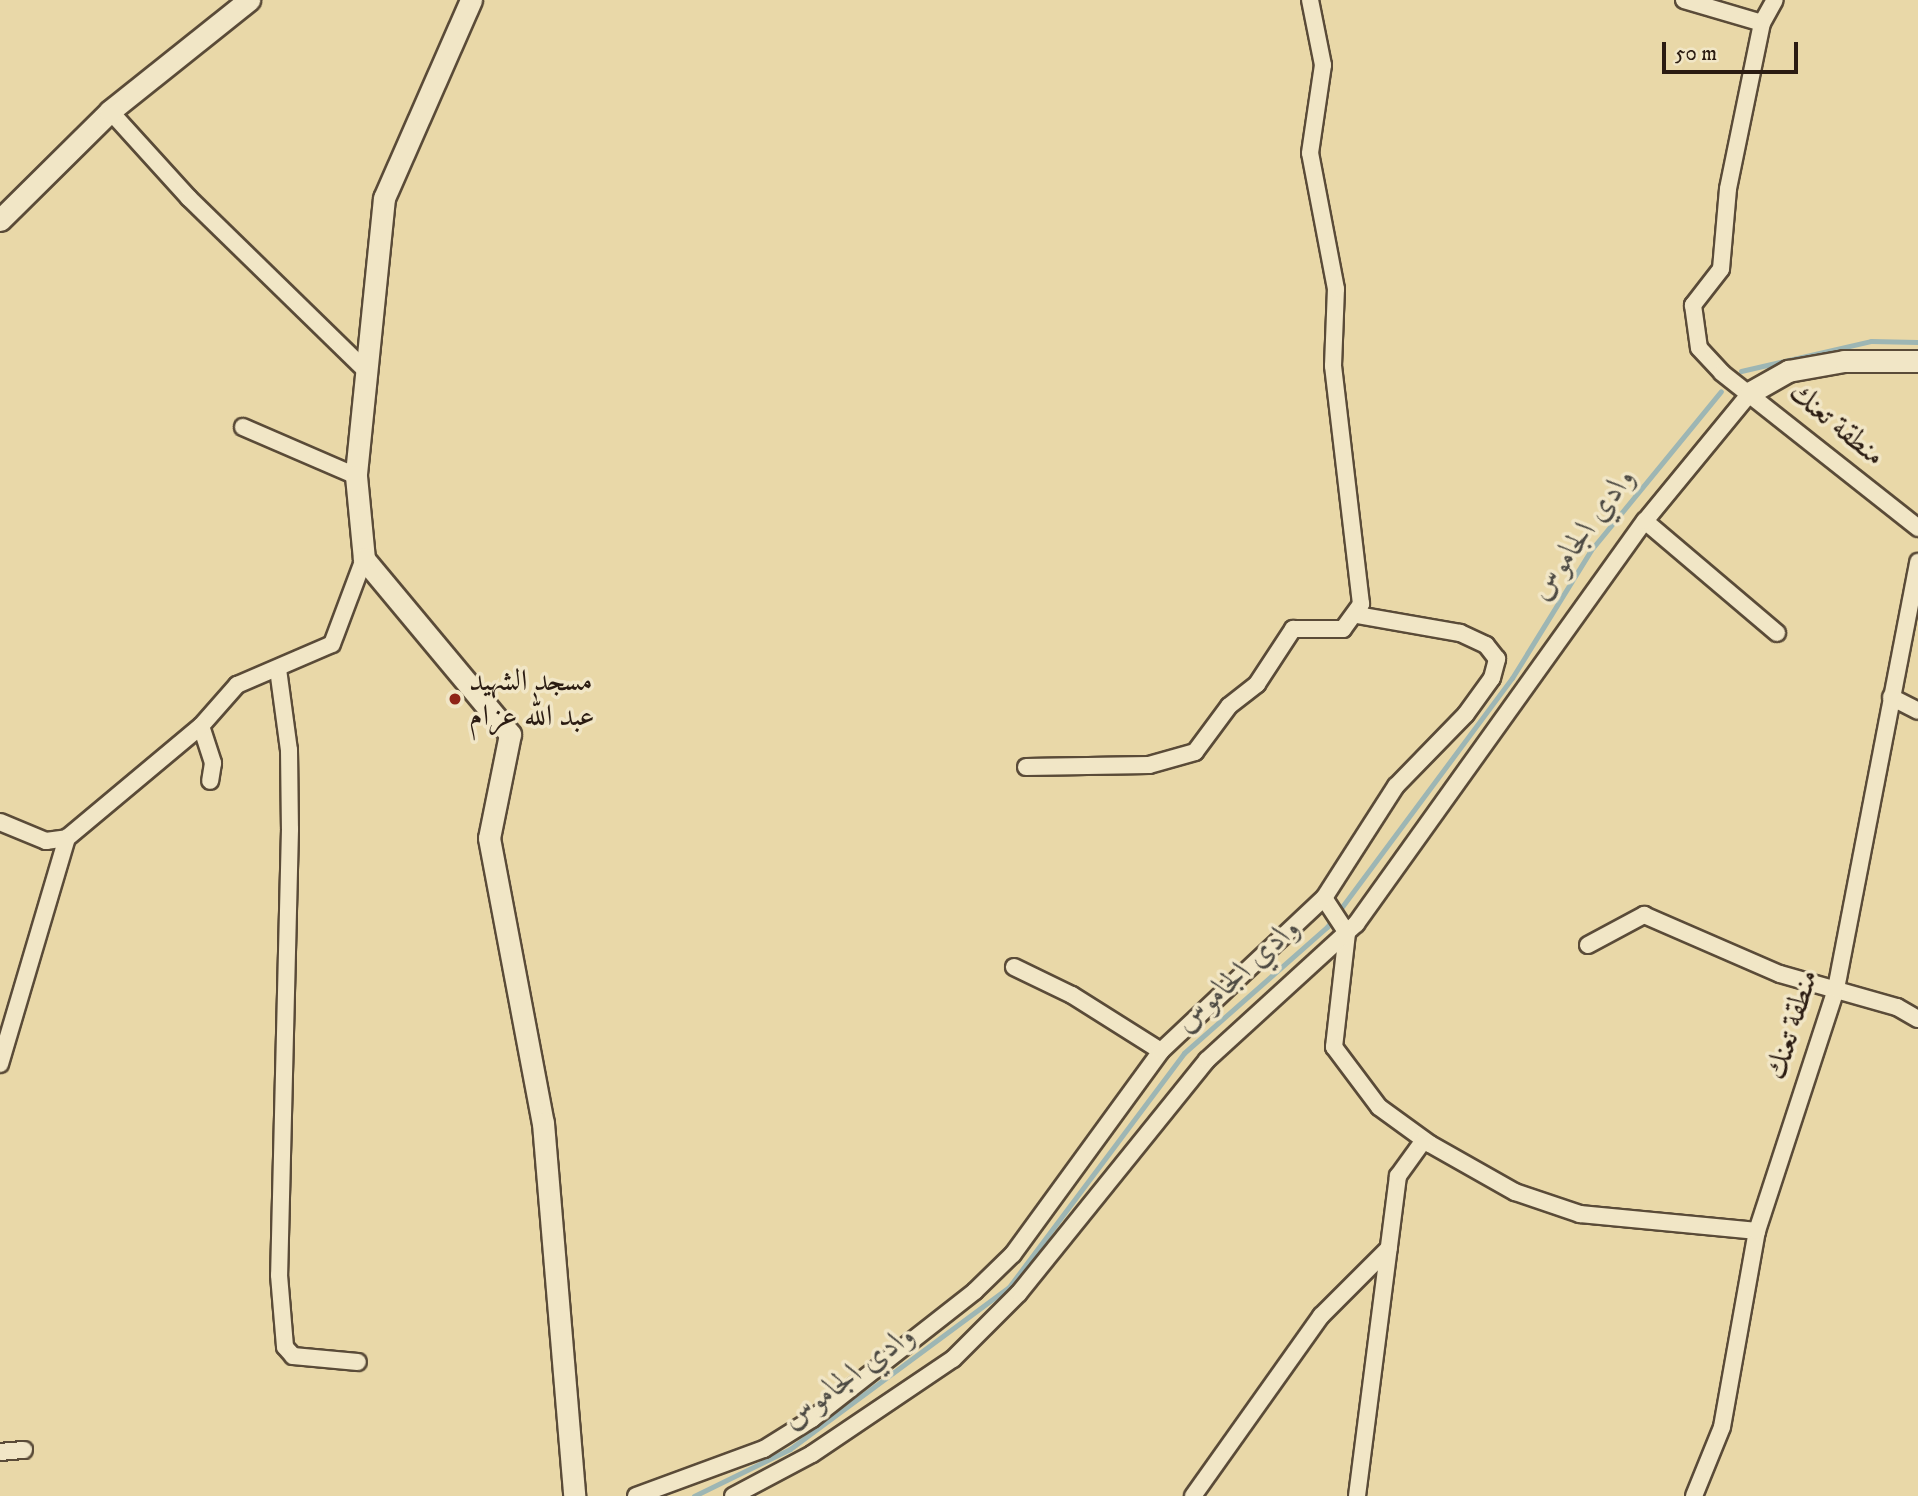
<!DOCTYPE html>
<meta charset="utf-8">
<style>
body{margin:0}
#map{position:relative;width:1918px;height:1496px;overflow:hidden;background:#e9d8a8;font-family:"IM FELL DW Pica",Amiri,serif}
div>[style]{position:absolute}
.stream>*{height:5px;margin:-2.5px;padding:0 2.5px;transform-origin:2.5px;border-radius:2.5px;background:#9db6b4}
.roads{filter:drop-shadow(2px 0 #5a4b38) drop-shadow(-2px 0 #5a4b38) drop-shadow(0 2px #5a4b38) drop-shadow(0 -2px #5a4b38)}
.minor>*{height:16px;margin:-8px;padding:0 8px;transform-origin:8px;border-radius:8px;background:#f1e6c6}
.tertiary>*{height:21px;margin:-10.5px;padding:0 10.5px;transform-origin:10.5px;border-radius:10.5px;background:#f1e6c6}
.dots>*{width:19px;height:19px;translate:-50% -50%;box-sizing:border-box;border:4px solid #f1e6c6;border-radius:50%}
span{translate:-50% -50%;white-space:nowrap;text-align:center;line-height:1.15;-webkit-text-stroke:7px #f1e6c6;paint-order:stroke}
.street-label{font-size:30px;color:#2b1c12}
.poi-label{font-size:30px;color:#2b1c12}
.left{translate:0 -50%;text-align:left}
.water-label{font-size:32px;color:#4d4a43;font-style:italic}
.scale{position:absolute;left:1662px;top:42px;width:136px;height:32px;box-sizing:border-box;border:4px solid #2b1c12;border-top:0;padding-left:9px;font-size:21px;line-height:24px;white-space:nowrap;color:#2b1c12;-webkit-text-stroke:5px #f1e6c6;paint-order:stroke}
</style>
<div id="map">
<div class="stream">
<i style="left:1741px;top:371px;width:133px;rotate:-13deg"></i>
<i style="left:1871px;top:341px;width:47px;rotate:1.2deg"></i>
<i style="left:694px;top:1496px;width:107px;rotate:-26.1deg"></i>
<i style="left:790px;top:1449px;width:272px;rotate:-36.5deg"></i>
<i style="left:1009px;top:1287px;width:292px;rotate:-53.2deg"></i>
<i style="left:1184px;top:1053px;width:191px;rotate:-41.4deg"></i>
<i style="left:1327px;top:927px;width:310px;rotate:-53.4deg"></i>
<i style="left:1512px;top:678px;width:150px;rotate:-58.3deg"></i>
<i style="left:1591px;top:550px;width:205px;rotate:-50.7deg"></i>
</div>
<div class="roads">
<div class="minor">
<i style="left:1684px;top:0;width:81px;rotate:16.4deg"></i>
<i style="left:1762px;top:23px;width:169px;rotate:101.6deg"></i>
<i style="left:1728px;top:189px;width:80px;rotate:95deg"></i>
<i style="left:1721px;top:269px;width:46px;rotate:127.9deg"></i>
<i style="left:1693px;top:305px;width:43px;rotate:82.1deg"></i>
<i style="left:1699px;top:348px;width:34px;rotate:47deg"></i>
<i style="left:1722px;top:373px;width:250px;rotate:38.3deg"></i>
<i style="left:1762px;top:23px;width:26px;rotate:-61deg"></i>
<i style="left:110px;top:111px;width:118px;rotate:47.8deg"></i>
<i style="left:189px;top:198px;width:248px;rotate:44.3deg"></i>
<i style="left:243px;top:427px;width:123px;rotate:23.4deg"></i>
<i style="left:1645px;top:521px;width:173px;rotate:40.3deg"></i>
<i style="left:278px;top:669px;width:82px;rotate:82.3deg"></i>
<i style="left:289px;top:750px;width:79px;rotate:89.3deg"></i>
<i style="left:290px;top:829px;width:446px;rotate:91.4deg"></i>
<i style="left:279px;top:1275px;width:72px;rotate:85.2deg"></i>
<i style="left:285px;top:1347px;width:12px;rotate:48deg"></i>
<i style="left:293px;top:1356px;width:65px;rotate:5.3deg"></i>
<i style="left:1891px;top:697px;width:30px;rotate:27deg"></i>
<i style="left:201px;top:726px;width:39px;rotate:72deg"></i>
<i style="left:213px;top:763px;width:18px;rotate:99deg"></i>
<i style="left:1026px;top:767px;width:123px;rotate:-0.9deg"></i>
<i style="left:1149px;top:765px;width:48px;rotate:-15.8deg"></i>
<i style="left:1195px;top:752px;width:57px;rotate:-53.5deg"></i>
<i style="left:1229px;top:706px;width:36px;rotate:-38deg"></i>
<i style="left:1257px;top:684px;width:66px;rotate:-56.8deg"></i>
<i style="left:1293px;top:629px;width:50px"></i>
<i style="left:1343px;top:629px;width:31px;rotate:-54deg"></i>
<i style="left:1361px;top:604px;width:240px;rotate:-96.7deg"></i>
<i style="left:1333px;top:366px;width:77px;rotate:-87.8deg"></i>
<i style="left:1336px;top:289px;width:138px;rotate:-100.8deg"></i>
<i style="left:1310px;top:153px;width:89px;rotate:-81.6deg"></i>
<i style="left:1323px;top:65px;width:66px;rotate:-101.3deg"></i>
<i style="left:0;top:822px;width:50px;rotate:22.4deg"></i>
<i style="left:46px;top:841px;width:21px;rotate:-8deg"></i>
<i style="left:67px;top:838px;width:175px;rotate:-39.9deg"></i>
<i style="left:201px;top:726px;width:55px;rotate:-48.7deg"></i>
<i style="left:237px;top:685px;width:103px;rotate:-23.3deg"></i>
<i style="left:332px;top:644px;width:91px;rotate:-69.4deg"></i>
<i style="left:1324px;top:898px;width:42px;rotate:56.7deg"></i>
<i style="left:1347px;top:933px;width:115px;rotate:96.5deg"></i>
<i style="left:1334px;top:1047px;width:75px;rotate:53.1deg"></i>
<i style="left:1379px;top:1107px;width:63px;rotate:36deg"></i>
<i style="left:1430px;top:1144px;width:98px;rotate:29.5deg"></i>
<i style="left:1515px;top:1192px;width:69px;rotate:18.7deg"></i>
<i style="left:1580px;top:1214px;width:178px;rotate:5.5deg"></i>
<i style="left:1588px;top:945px;width:64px;rotate:-28.2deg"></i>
<i style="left:1644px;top:915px;width:148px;rotate:23.5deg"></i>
<i style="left:1780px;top:974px;width:122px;rotate:15.8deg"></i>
<i style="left:1897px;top:1007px;width:24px;rotate:30deg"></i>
<i style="left:1014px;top:967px;width:64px;rotate:25.8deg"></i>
<i style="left:1072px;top:995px;width:105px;rotate:32.2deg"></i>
<i style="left:0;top:1064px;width:236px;rotate:-73.5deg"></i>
<i style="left:0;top:1452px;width:24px;rotate:-5deg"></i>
<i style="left:636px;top:1496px;width:136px;rotate:-20.2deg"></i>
<i style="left:764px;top:1449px;width:57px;rotate:-32deg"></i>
<i style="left:812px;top:1419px;width:207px;rotate:-38.1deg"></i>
<i style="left:975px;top:1291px;width:53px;rotate:-44.2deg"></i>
<i style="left:1013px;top:1254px;width:251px;rotate:-53.9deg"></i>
<i style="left:1161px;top:1051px;width:224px;rotate:-43.2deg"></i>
<i style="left:1324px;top:898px;width:133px;rotate:-57.3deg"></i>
<i style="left:1396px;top:786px;width:100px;rotate:-45.8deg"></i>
<i style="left:1466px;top:714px;width:44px;rotate:-54.2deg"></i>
<i style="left:1492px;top:678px;width:20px;rotate:-75deg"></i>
<i style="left:1497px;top:659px;width:18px;rotate:-128deg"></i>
<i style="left:1486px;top:645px;width:29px;rotate:-155deg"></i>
<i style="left:1460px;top:633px;width:105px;rotate:-170.1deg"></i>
<i style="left:733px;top:1496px;width:89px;rotate:-28deg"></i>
<i style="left:812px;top:1454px;width:170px;rotate:-34deg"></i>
<i style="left:953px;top:1359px;width:93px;rotate:-45deg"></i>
<i style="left:1019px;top:1293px;width:299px;rotate:-51.1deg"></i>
<i style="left:1207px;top:1060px;width:202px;rotate:-42.4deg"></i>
<i style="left:1356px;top:924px;width:496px;rotate:-54.4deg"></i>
<i style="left:1645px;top:521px;width:167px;rotate:-50.6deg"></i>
<i style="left:1193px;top:1496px;width:221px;rotate:-54.6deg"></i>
<i style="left:1321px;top:1316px;width:96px;rotate:-45deg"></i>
<i style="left:1357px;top:1496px;width:323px;rotate:-82.7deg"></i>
<i style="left:1398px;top:1176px;width:44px;rotate:-54.2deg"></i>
<i style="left:1694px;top:1496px;width:74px;rotate:-67.9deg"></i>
<i style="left:1722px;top:1427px;width:199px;rotate:-79.9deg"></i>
<i style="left:1757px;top:1231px;width:255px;rotate:-71.9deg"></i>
<i style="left:1836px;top:989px;width:435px;rotate:-79.1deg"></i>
</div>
<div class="tertiary">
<i style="left:471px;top:0;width:216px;rotate:113.7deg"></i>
<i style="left:384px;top:198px;width:279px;rotate:95.8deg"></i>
<i style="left:356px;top:476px;width:83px;rotate:84.5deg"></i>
<i style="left:364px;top:559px;width:228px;rotate:50.2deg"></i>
<i style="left:510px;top:734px;width:106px;rotate:101.4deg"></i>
<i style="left:489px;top:838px;width:290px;rotate:79.3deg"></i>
<i style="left:543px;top:1123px;width:374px;rotate:85.2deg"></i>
<i style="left:0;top:220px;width:155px;rotate:-44.7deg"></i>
<i style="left:110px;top:111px;width:178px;rotate:-38.6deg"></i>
<i style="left:1751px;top:392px;width:43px;rotate:-29.6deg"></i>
<i style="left:1788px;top:371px;width:57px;rotate:-10.1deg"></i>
<i style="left:1844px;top:361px;width:74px"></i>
</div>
</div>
<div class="dots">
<i style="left:455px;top:699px;background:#8f2418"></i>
</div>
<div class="street-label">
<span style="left:1836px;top:425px;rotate:39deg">منطقة تعنك</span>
<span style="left:1793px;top:1025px;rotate:-73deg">منطقة تعنك</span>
</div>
<div class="poi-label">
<span class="left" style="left:469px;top:699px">مسجد الشهيد<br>عبد الله عزام</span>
</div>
<div class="water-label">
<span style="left:1583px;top:534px;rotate:-54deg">وادي الجاموس</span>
<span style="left:1238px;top:975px;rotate:-42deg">وادي الجاموس</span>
<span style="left:849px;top:1377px;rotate:-36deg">وادي الجاموس</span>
</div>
<div class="scale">50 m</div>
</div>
